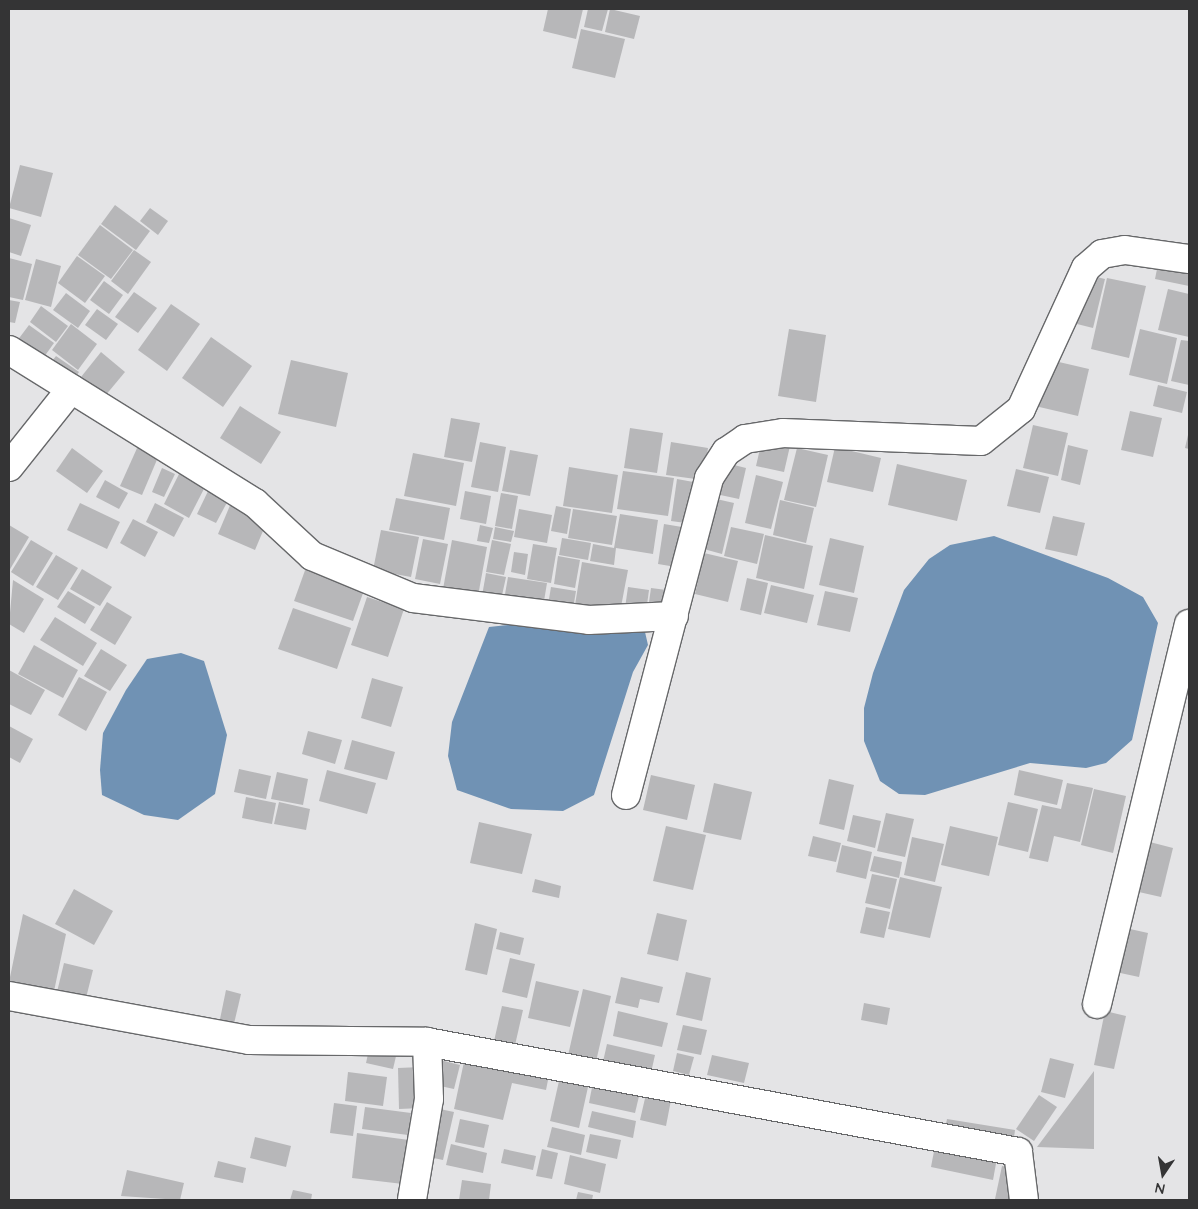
<!DOCTYPE html>
<style>
body{margin:0}
#map{position:relative;width:1198px;height:1209px;overflow:hidden;background:#e4e4e6;font-family:Quicksand,sans-serif}
div>[style]{position:absolute}
.water>*{inset:0;background:#7092b4}
.building>*{inset:0;background:#b7b7b9}
.roads{filter:drop-shadow(1px 0 #67686a) drop-shadow(-1px 0 #67686a) drop-shadow(0 1px #67686a) drop-shadow(0 -1px #67686a)}
.minor>*{height:28px;margin:-14px;padding:0 14px;transform-origin:14px;border-radius:14px;background:#fff}
span{translate:-50% -50%;white-space:nowrap;text-align:center;line-height:1.15;-webkit-text-stroke:5px #e4e4e6;paint-order:stroke}
.frame{position:absolute;inset:0;border:10px solid #343435;pointer-events:none}
.north{position:absolute;left:1138px;top:1149px;width:50px;height:50px;-webkit-text-stroke:4px #e4e4e6;paint-order:stroke;rotate:192deg;font-size:14px;font-weight:700;line-height:20px;text-align:center;color:#343435}
.north::after{content:'';display:block;margin:auto;width:18px;height:22px;background:#343435;clip-path:polygon(50% 0,100% 100%,50% 72%,0 100%)}
</style>
<div id="map">
<div class="water">
<i style="clip-path:polygon(994px 536px,1108px 578px,1143px 597px,1158px 623px,1132px 740px,1106px 763px,1086px 768px,1030px 763px,925px 795px,899px 794px,880px 781px,864px 741px,864px 708px,873px 673px,904px 590px,929px 559px,950px 545px)"></i>
<i style="clip-path:polygon(528px 623px,645px 632px,648px 645px,633px 672px,594px 795px,563px 811px,511px 809px,457px 790px,448px 756px,452px 722px,489px 627px)"></i>
<i style="clip-path:polygon(181px 653px,204px 661px,227px 735px,215px 794px,178px 820px,144px 815px,102px 795px,100px 770px,103px 733px,126px 690px,147px 659px)"></i>
</div>
<div class="building">
<i style="clip-path:polygon(548px 9px,583px 9px,576px 39px,543px 31px)"></i>
<i style="clip-path:polygon(588px 9px,608px 9px,602px 31px,584px 27px)"></i>
<i style="clip-path:polygon(610px 9px,640px 16px,634px 39px,605px 32px)"></i>
<i style="clip-path:polygon(581px 29px,625px 39px,615px 78px,572px 68px)"></i>
<i style="clip-path:polygon(20px 165px,53px 173px,41px 217px,9px 208px)"></i>
<i style="clip-path:polygon(115px 205px,150px 231px,136px 250px,101px 224px)"></i>
<i style="clip-path:polygon(150px 208px,168px 221px,158px 235px,140px 221px)"></i>
<i style="clip-path:polygon(9px 218px,31px 225px,21px 256px,9px 252px)"></i>
<i style="clip-path:polygon(100px 225px,133px 250px,111px 279px,78px 255px)"></i>
<i style="clip-path:polygon(134px 250px,151px 262px,128px 294px,111px 281px)"></i>
<i style="clip-path:polygon(77px 256px,105px 276px,85px 303px,58px 283px)"></i>
<i style="clip-path:polygon(9px 258px,32px 264px,23px 300px,9px 297px)"></i>
<i style="clip-path:polygon(36px 259px,61px 266px,51px 307px,25px 300px)"></i>
<i style="clip-path:polygon(1159px 259px,1189px 266px,1189px 286px,1155px 279px)"></i>
<i style="clip-path:polygon(1084px 274px,1105px 279px,1093px 328px,1073px 323px)"></i>
<i style="clip-path:polygon(1107px 278px,1146px 286px,1129px 358px,1091px 349px)"></i>
<i style="clip-path:polygon(104px 281px,123px 295px,109px 314px,90px 300px)"></i>
<i style="clip-path:polygon(1168px 289px,1189px 294px,1189px 337px,1158px 330px)"></i>
<i style="clip-path:polygon(134px 292px,157px 308px,138px 333px,115px 317px)"></i>
<i style="clip-path:polygon(66px 293px,90px 311px,78px 328px,53px 310px)"></i>
<i style="clip-path:polygon(9px 300px,20px 302px,15px 323px,9px 322px)"></i>
<i style="clip-path:polygon(171px 304px,200px 324px,167px 371px,138px 350px)"></i>
<i style="clip-path:polygon(41px 306px,68px 326px,56px 342px,30px 322px)"></i>
<i style="clip-path:polygon(97px 309px,118px 324px,106px 340px,85px 325px)"></i>
<i style="clip-path:polygon(71px 324px,97px 344px,78px 370px,52px 350px)"></i>
<i style="clip-path:polygon(29px 325px,54px 343px,39px 364px,14px 345px)"></i>
<i style="clip-path:polygon(789px 329px,826px 335px,816px 402px,778px 396px)"></i>
<i style="clip-path:polygon(1140px 329px,1177px 338px,1167px 384px,1129px 375px)"></i>
<i style="clip-path:polygon(211px 337px,252px 366px,223px 407px,182px 378px)"></i>
<i style="clip-path:polygon(1181px 340px,1189px 341px,1189px 385px,1171px 381px)"></i>
<i style="clip-path:polygon(101px 352px,125px 372px,105px 396px,81px 377px)"></i>
<i style="clip-path:polygon(56px 356px,79px 372px,69px 386px,46px 369px)"></i>
<i style="clip-path:polygon(1046px 359px,1089px 369px,1078px 416px,1035px 406px)"></i>
<i style="clip-path:polygon(291px 360px,348px 373px,336px 427px,278px 414px)"></i>
<i style="clip-path:polygon(1158px 385px,1187px 392px,1182px 413px,1153px 406px)"></i>
<i style="clip-path:polygon(240px 406px,281px 432px,261px 464px,220px 438px)"></i>
<i style="clip-path:polygon(1130px 411px,1162px 418px,1153px 457px,1121px 450px)"></i>
<i style="clip-path:polygon(451px 418px,480px 423px,472px 462px,444px 457px)"></i>
<i style="clip-path:polygon(1033px 425px,1068px 433px,1058px 476px,1023px 468px)"></i>
<i style="clip-path:polygon(630px 428px,663px 433px,657px 473px,624px 468px)"></i>
<i style="clip-path:polygon(1188px 435px,1189px 435px,1189px 449px,1185px 448px)"></i>
<i style="clip-path:polygon(762px 440px,790px 446px,784px 472px,756px 466px)"></i>
<i style="clip-path:polygon(480px 442px,506px 447px,498px 492px,471px 487px)"></i>
<i style="clip-path:polygon(671px 442px,708px 448px,703px 480px,666px 475px)"></i>
<i style="clip-path:polygon(1068px 445px,1088px 450px,1080px 485px,1061px 480px)"></i>
<i style="clip-path:polygon(138px 446px,159px 455px,142px 495px,120px 486px)"></i>
<i style="clip-path:polygon(835px 447px,881px 458px,873px 492px,827px 482px)"></i>
<i style="clip-path:polygon(72px 448px,103px 471px,87px 493px,56px 471px)"></i>
<i style="clip-path:polygon(797px 448px,828px 455px,816px 507px,784px 500px)"></i>
<i style="clip-path:polygon(510px 450px,538px 455px,530px 496px,502px 491px)"></i>
<i style="clip-path:polygon(413px 453px,464px 463px,456px 506px,404px 496px)"></i>
<i style="clip-path:polygon(722px 462px,746px 468px,739px 499px,711px 493px)"></i>
<i style="clip-path:polygon(897px 464px,967px 480px,957px 521px,888px 505px)"></i>
<i style="clip-path:polygon(569px 467px,618px 475px,612px 513px,563px 506px)"></i>
<i style="clip-path:polygon(162px 468px,175px 474px,164px 497px,152px 492px)"></i>
<i style="clip-path:polygon(1016px 469px,1049px 477px,1040px 513px,1007px 506px)"></i>
<i style="clip-path:polygon(181px 470px,207px 483px,189px 518px,164px 504px)"></i>
<i style="clip-path:polygon(623px 471px,674px 478px,668px 516px,617px 509px)"></i>
<i style="clip-path:polygon(756px 475px,783px 482px,771px 529px,745px 523px)"></i>
<i style="clip-path:polygon(677px 479px,699px 483px,693px 524px,671px 521px)"></i>
<i style="clip-path:polygon(105px 480px,128px 493px,119px 509px,96px 497px)"></i>
<i style="clip-path:polygon(211px 485px,231px 495px,216px 523px,197px 514px)"></i>
<i style="clip-path:polygon(465px 491px,491px 496px,486px 524px,460px 519px)"></i>
<i style="clip-path:polygon(501px 493px,518px 496px,512px 529px,495px 526px)"></i>
<i style="clip-path:polygon(396px 498px,450px 508px,444px 540px,389px 530px)"></i>
<i style="clip-path:polygon(712px 498px,734px 503px,722px 554px,700px 548px)"></i>
<i style="clip-path:polygon(780px 500px,814px 508px,806px 543px,773px 535px)"></i>
<i style="clip-path:polygon(80px 503px,120px 522px,107px 549px,67px 530px)"></i>
<i style="clip-path:polygon(155px 503px,184px 518px,174px 537px,146px 522px)"></i>
<i style="clip-path:polygon(231px 503px,268px 519px,255px 550px,218px 534px)"></i>
<i style="clip-path:polygon(556px 506px,571px 509px,567px 534px,551px 531px)"></i>
<i style="clip-path:polygon(519px 509px,552px 515px,547px 543px,514px 537px)"></i>
<i style="clip-path:polygon(573px 509px,617px 516px,612px 545px,568px 538px)"></i>
<i style="clip-path:polygon(620px 514px,658px 520px,653px 554px,616px 548px,614px 565px,590px 561px,593px 544px,614px 548px)"></i>
<i style="clip-path:polygon(1053px 516px,1085px 523px,1077px 556px,1045px 549px)"></i>
<i style="clip-path:polygon(133px 519px,158px 532px,145px 557px,120px 543px)"></i>
<i style="clip-path:polygon(664px 524px,688px 528px,682px 568px,658px 564px)"></i>
<i style="clip-path:polygon(9px 525px,29px 537px,9px 571px)"></i>
<i style="clip-path:polygon(480px 525px,493px 528px,489px 543px,477px 541px)"></i>
<i style="clip-path:polygon(495px 527px,514px 531px,511px 542px,493px 539px)"></i>
<i style="clip-path:polygon(731px 527px,764px 534px,757px 564px,724px 556px)"></i>
<i style="clip-path:polygon(381px 530px,419px 537px,411px 577px,373px 570px)"></i>
<i style="clip-path:polygon(765px 535px,813px 546px,804px 589px,756px 578px)"></i>
<i style="clip-path:polygon(562px 538px,591px 543px,588px 560px,559px 555px)"></i>
<i style="clip-path:polygon(830px 538px,864px 546px,854px 593px,819px 585px)"></i>
<i style="clip-path:polygon(423px 539px,448px 544px,440px 584px,415px 579px)"></i>
<i style="clip-path:polygon(31px 540px,53px 553px,33px 586px,11px 572px)"></i>
<i style="clip-path:polygon(452px 540px,487px 547px,478px 596px,443px 589px)"></i>
<i style="clip-path:polygon(492px 540px,511px 544px,504px 575px,486px 572px)"></i>
<i style="clip-path:polygon(533px 544px,557px 548px,551px 583px,527px 579px)"></i>
<i style="clip-path:polygon(514px 552px,528px 554px,525px 575px,511px 572px)"></i>
<i style="clip-path:polygon(704px 553px,738px 561px,728px 602px,695px 594px)"></i>
<i style="clip-path:polygon(56px 555px,78px 568px,58px 600px,36px 587px)"></i>
<i style="clip-path:polygon(558px 556px,580px 560px,575px 588px,554px 584px)"></i>
<i style="clip-path:polygon(308px 562px,367px 582px,353px 621px,294px 601px)"></i>
<i style="clip-path:polygon(582px 562px,628px 570px,620px 612px,575px 605px)"></i>
<i style="clip-path:polygon(82px 569px,112px 587px,100px 606px,70px 589px)"></i>
<i style="clip-path:polygon(486px 573px,506px 577px,501px 600px,482px 596px)"></i>
<i style="clip-path:polygon(508px 577px,547px 583px,543px 607px,504px 600px)"></i>
<i style="clip-path:polygon(747px 578px,768px 583px,761px 615px,740px 610px)"></i>
<i style="clip-path:polygon(13px 580px,44px 599px,24px 633px,9px 624px)"></i>
<i style="clip-path:polygon(771px 585px,814px 595px,807px 623px,764px 613px)"></i>
<i style="clip-path:polygon(551px 587px,576px 591px,573px 609px,548px 605px)"></i>
<i style="clip-path:polygon(628px 587px,649px 590px,646px 612px,625px 608px)"></i>
<i style="clip-path:polygon(651px 588px,674px 591px,671px 612px,648px 609px)"></i>
<i style="clip-path:polygon(68px 591px,95px 607px,85px 624px,57px 607px)"></i>
<i style="clip-path:polygon(825px 591px,858px 598px,850px 632px,817px 625px)"></i>
<i style="clip-path:polygon(367px 597px,404px 609px,388px 657px,351px 645px)"></i>
<i style="clip-path:polygon(107px 602px,132px 617px,115px 645px,90px 630px)"></i>
<i style="clip-path:polygon(293px 608px,351px 628px,337px 669px,278px 649px)"></i>
<i style="clip-path:polygon(55px 617px,97px 643px,83px 666px,40px 640px)"></i>
<i style="clip-path:polygon(34px 645px,78px 670px,63px 698px,18px 674px)"></i>
<i style="clip-path:polygon(101px 649px,127px 665px,110px 691px,84px 676px)"></i>
<i style="clip-path:polygon(9px 670px,45px 690px,31px 715px,9px 704px)"></i>
<i style="clip-path:polygon(79px 677px,107px 692px,86px 731px,58px 715px)"></i>
<i style="clip-path:polygon(372px 678px,403px 687px,391px 727px,361px 718px)"></i>
<i style="clip-path:polygon(9px 726px,33px 739px,20px 763px,9px 757px)"></i>
<i style="clip-path:polygon(308px 731px,342px 740px,335px 764px,302px 754px)"></i>
<i style="clip-path:polygon(352px 740px,395px 752px,387px 780px,344px 769px)"></i>
<i style="clip-path:polygon(239px 769px,271px 776px,266px 799px,234px 792px)"></i>
<i style="clip-path:polygon(327px 770px,376px 783px,367px 814px,319px 801px)"></i>
<i style="clip-path:polygon(1019px 770px,1063px 780px,1057px 805px,1014px 795px)"></i>
<i style="clip-path:polygon(277px 772px,308px 779px,303px 805px,271px 799px)"></i>
<i style="clip-path:polygon(651px 775px,695px 785px,687px 820px,643px 810px)"></i>
<i style="clip-path:polygon(829px 779px,854px 785px,844px 830px,819px 824px)"></i>
<i style="clip-path:polygon(714px 783px,752px 792px,741px 840px,703px 832px)"></i>
<i style="clip-path:polygon(1067px 783px,1093px 788px,1080px 842px,1054px 836px,1048px 862px,1029px 858px,1042px 805px,1061px 809px)"></i>
<i style="clip-path:polygon(1094px 789px,1126px 796px,1113px 853px,1081px 845px)"></i>
<i style="clip-path:polygon(246px 797px,276px 803px,272px 824px,242px 818px)"></i>
<i style="clip-path:polygon(279px 802px,310px 809px,306px 830px,274px 824px)"></i>
<i style="clip-path:polygon(1008px 802px,1038px 809px,1028px 852px,998px 845px)"></i>
<i style="clip-path:polygon(886px 813px,914px 819px,905px 857px,877px 851px)"></i>
<i style="clip-path:polygon(853px 815px,881px 821px,875px 848px,847px 841px)"></i>
<i style="clip-path:polygon(479px 822px,532px 834px,522px 874px,470px 863px)"></i>
<i style="clip-path:polygon(666px 826px,706px 835px,693px 890px,653px 881px)"></i>
<i style="clip-path:polygon(950px 826px,998px 837px,989px 876px,941px 865px)"></i>
<i style="clip-path:polygon(813px 836px,841px 843px,836px 862px,808px 856px)"></i>
<i style="clip-path:polygon(912px 837px,944px 844px,935px 882px,904px 875px)"></i>
<i style="clip-path:polygon(1142px 840px,1173px 848px,1161px 897px,1130px 890px)"></i>
<i style="clip-path:polygon(842px 845px,872px 852px,866px 879px,836px 872px)"></i>
<i style="clip-path:polygon(874px 856px,902px 862px,899px 878px,870px 871px)"></i>
<i style="clip-path:polygon(872px 874px,897px 879px,890px 909px,865px 903px)"></i>
<i style="clip-path:polygon(900px 877px,942px 887px,930px 938px,888px 929px)"></i>
<i style="clip-path:polygon(535px 879px,561px 886px,559px 898px,532px 892px)"></i>
<i style="clip-path:polygon(74px 889px,113px 911px,94px 945px,55px 924px)"></i>
<i style="clip-path:polygon(866px 907px,890px 912px,884px 938px,860px 933px)"></i>
<i style="clip-path:polygon(657px 913px,687px 920px,678px 961px,647px 954px)"></i>
<i style="clip-path:polygon(23px 914px,66px 934px,53px 996px,9px 982px)"></i>
<i style="clip-path:polygon(475px 923px,497px 929px,487px 975px,465px 970px)"></i>
<i style="clip-path:polygon(1121px 927px,1148px 933px,1139px 977px,1111px 971px)"></i>
<i style="clip-path:polygon(500px 932px,524px 938px,520px 955px,496px 949px)"></i>
<i style="clip-path:polygon(510px 958px,535px 964px,527px 998px,502px 992px)"></i>
<i style="clip-path:polygon(64px 963px,93px 970px,86px 998px,57px 992px)"></i>
<i style="clip-path:polygon(686px 972px,711px 978px,702px 1021px,676px 1015px)"></i>
<i style="clip-path:polygon(621px 977px,663px 987px,659px 1003px,640px 999px,638px 1008px,615px 1003px)"></i>
<i style="clip-path:polygon(536px 981px,579px 991px,570px 1027px,528px 1018px)"></i>
<i style="clip-path:polygon(583px 989px,611px 996px,595px 1066px,567px 1060px)"></i>
<i style="clip-path:polygon(226px 990px,241px 994px,233px 1028px,219px 1024px)"></i>
<i style="clip-path:polygon(864px 1003px,890px 1008px,887px 1025px,861px 1020px)"></i>
<i style="clip-path:polygon(502px 1006px,523px 1010px,513px 1054px,492px 1050px)"></i>
<i style="clip-path:polygon(618px 1011px,668px 1023px,662px 1047px,613px 1036px)"></i>
<i style="clip-path:polygon(1105px 1011px,1126px 1016px,1114px 1069px,1094px 1065px)"></i>
<i style="clip-path:polygon(683px 1025px,707px 1030px,701px 1055px,677px 1050px)"></i>
<i style="clip-path:polygon(607px 1044px,655px 1055px,650px 1077px,602px 1066px)"></i>
<i style="clip-path:polygon(370px 1045px,397px 1052px,393px 1069px,366px 1063px)"></i>
<i style="clip-path:polygon(677px 1053px,694px 1057px,689px 1075px,673px 1071px)"></i>
<i style="clip-path:polygon(712px 1055px,749px 1063px,744px 1083px,707px 1075px)"></i>
<i style="clip-path:polygon(465px 1057px,549px 1075px,546px 1090px,512px 1083px,503px 1120px,454px 1109px)"></i>
<i style="clip-path:polygon(1050px 1058px,1074px 1064px,1065px 1098px,1041px 1092px)"></i>
<i style="clip-path:polygon(436px 1059px,460px 1065px,454px 1089px,431px 1084px)"></i>
<i style="clip-path:polygon(421px 1067px,422px 1108px,399px 1109px,398px 1068px)"></i>
<i style="clip-path:polygon(1094px 1071px,1094px 1149px,1037px 1147px)"></i>
<i style="clip-path:polygon(348px 1072px,387px 1077px,383px 1106px,345px 1101px)"></i>
<i style="clip-path:polygon(559px 1081px,588px 1087px,579px 1128px,550px 1121px)"></i>
<i style="clip-path:polygon(593px 1082px,640px 1092px,635px 1113px,589px 1103px)"></i>
<i style="clip-path:polygon(646px 1094px,671px 1100px,666px 1126px,640px 1120px)"></i>
<i style="clip-path:polygon(1039px 1095px,1057px 1107px,1034px 1141px,1016px 1129px)"></i>
<i style="clip-path:polygon(334px 1103px,357px 1106px,353px 1136px,330px 1133px)"></i>
<i style="clip-path:polygon(365px 1107px,411px 1113px,408px 1135px,362px 1129px)"></i>
<i style="clip-path:polygon(435px 1108px,454px 1112px,443px 1160px,424px 1156px)"></i>
<i style="clip-path:polygon(592px 1111px,636px 1121px,633px 1138px,588px 1127px)"></i>
<i style="clip-path:polygon(460px 1119px,489px 1125px,484px 1148px,455px 1142px)"></i>
<i style="clip-path:polygon(947px 1119px,1015px 1130px,1013px 1145px,944px 1134px)"></i>
<i style="clip-path:polygon(552px 1127px,585px 1135px,581px 1155px,547px 1147px)"></i>
<i style="clip-path:polygon(357px 1133px,409px 1140px,403px 1184px,352px 1178px)"></i>
<i style="clip-path:polygon(590px 1134px,621px 1140px,617px 1159px,586px 1152px)"></i>
<i style="clip-path:polygon(255px 1137px,291px 1146px,286px 1167px,250px 1158px)"></i>
<i style="clip-path:polygon(451px 1144px,487px 1153px,483px 1173px,446px 1165px)"></i>
<i style="clip-path:polygon(935px 1146px,997px 1158px,993px 1180px,931px 1167px)"></i>
<i style="clip-path:polygon(504px 1149px,536px 1156px,533px 1170px,501px 1163px)"></i>
<i style="clip-path:polygon(542px 1149px,558px 1153px,552px 1179px,536px 1176px)"></i>
<i style="clip-path:polygon(570px 1155px,606px 1164px,600px 1193px,564px 1184px)"></i>
<i style="clip-path:polygon(218px 1161px,246px 1168px,243px 1183px,214px 1177px)"></i>
<i style="clip-path:polygon(1002px 1166px,1019px 1170px,1014px 1200px,995px 1199px)"></i>
<i style="clip-path:polygon(127px 1170px,184px 1183px,180px 1200px,121px 1196px)"></i>
<i style="clip-path:polygon(462px 1180px,491px 1184px,489px 1200px,459px 1200px)"></i>
<i style="clip-path:polygon(293px 1190px,312px 1194px,311px 1200px,290px 1200px)"></i>
<i style="clip-path:polygon(578px 1192px,593px 1195px,592px 1200px,576px 1200px)"></i>
</div>
<div class="roads">
<div class="minor">
<i style="left:9px;top:350px;width:290px;rotate:31.9deg"></i>
<i style="left:255px;top:503px;width:78px;rotate:42.9deg"></i>
<i style="left:312px;top:556px;width:109px;rotate:22.6deg"></i>
<i style="left:413px;top:598px;width:177px;rotate:7.1deg"></i>
<i style="left:589px;top:620px;width:85px;rotate:-2.7deg"></i>
<i style="left:9px;top:467px;width:100px;rotate:-51.5deg"></i>
<i style="left:626px;top:795px;width:328px;rotate:-75.3deg"></i>
<i style="left:709px;top:478px;width:31px;rotate:-57deg"></i>
<i style="left:726px;top:452px;width:23px;rotate:-34deg"></i>
<i style="left:745px;top:439px;width:38px;rotate:-9deg"></i>
<i style="left:783px;top:433px;width:198px;rotate:2.3deg"></i>
<i style="left:981px;top:441px;width:51px;rotate:-38.7deg"></i>
<i style="left:1021px;top:409px;width:155px;rotate:-65.3deg"></i>
<i style="left:1086px;top:268px;width:21px;rotate:-41deg"></i>
<i style="left:1102px;top:254px;width:23px;rotate:-10deg"></i>
<i style="left:1125px;top:250px;width:65px;rotate:8deg"></i>
<i style="left:9px;top:996px;width:244px;rotate:10.4deg"></i>
<i style="left:249px;top:1040px;width:178px;rotate:0.6deg"></i>
<i style="left:427px;top:1042px;width:57px;rotate:88deg"></i>
<i style="left:429px;top:1099px;width:102px;rotate:99.6deg"></i>
<i style="left:1097px;top:1004px;width:391px;rotate:-76.4deg"></i>
<i style="left:427px;top:1042px;width:601px;rotate:10.54deg"></i>
<i style="left:1018px;top:1152px;width:48px;rotate:82.9deg"></i>
</div>
</div>
<div class="frame"></div>
<div class="north">N</div>
</div>
